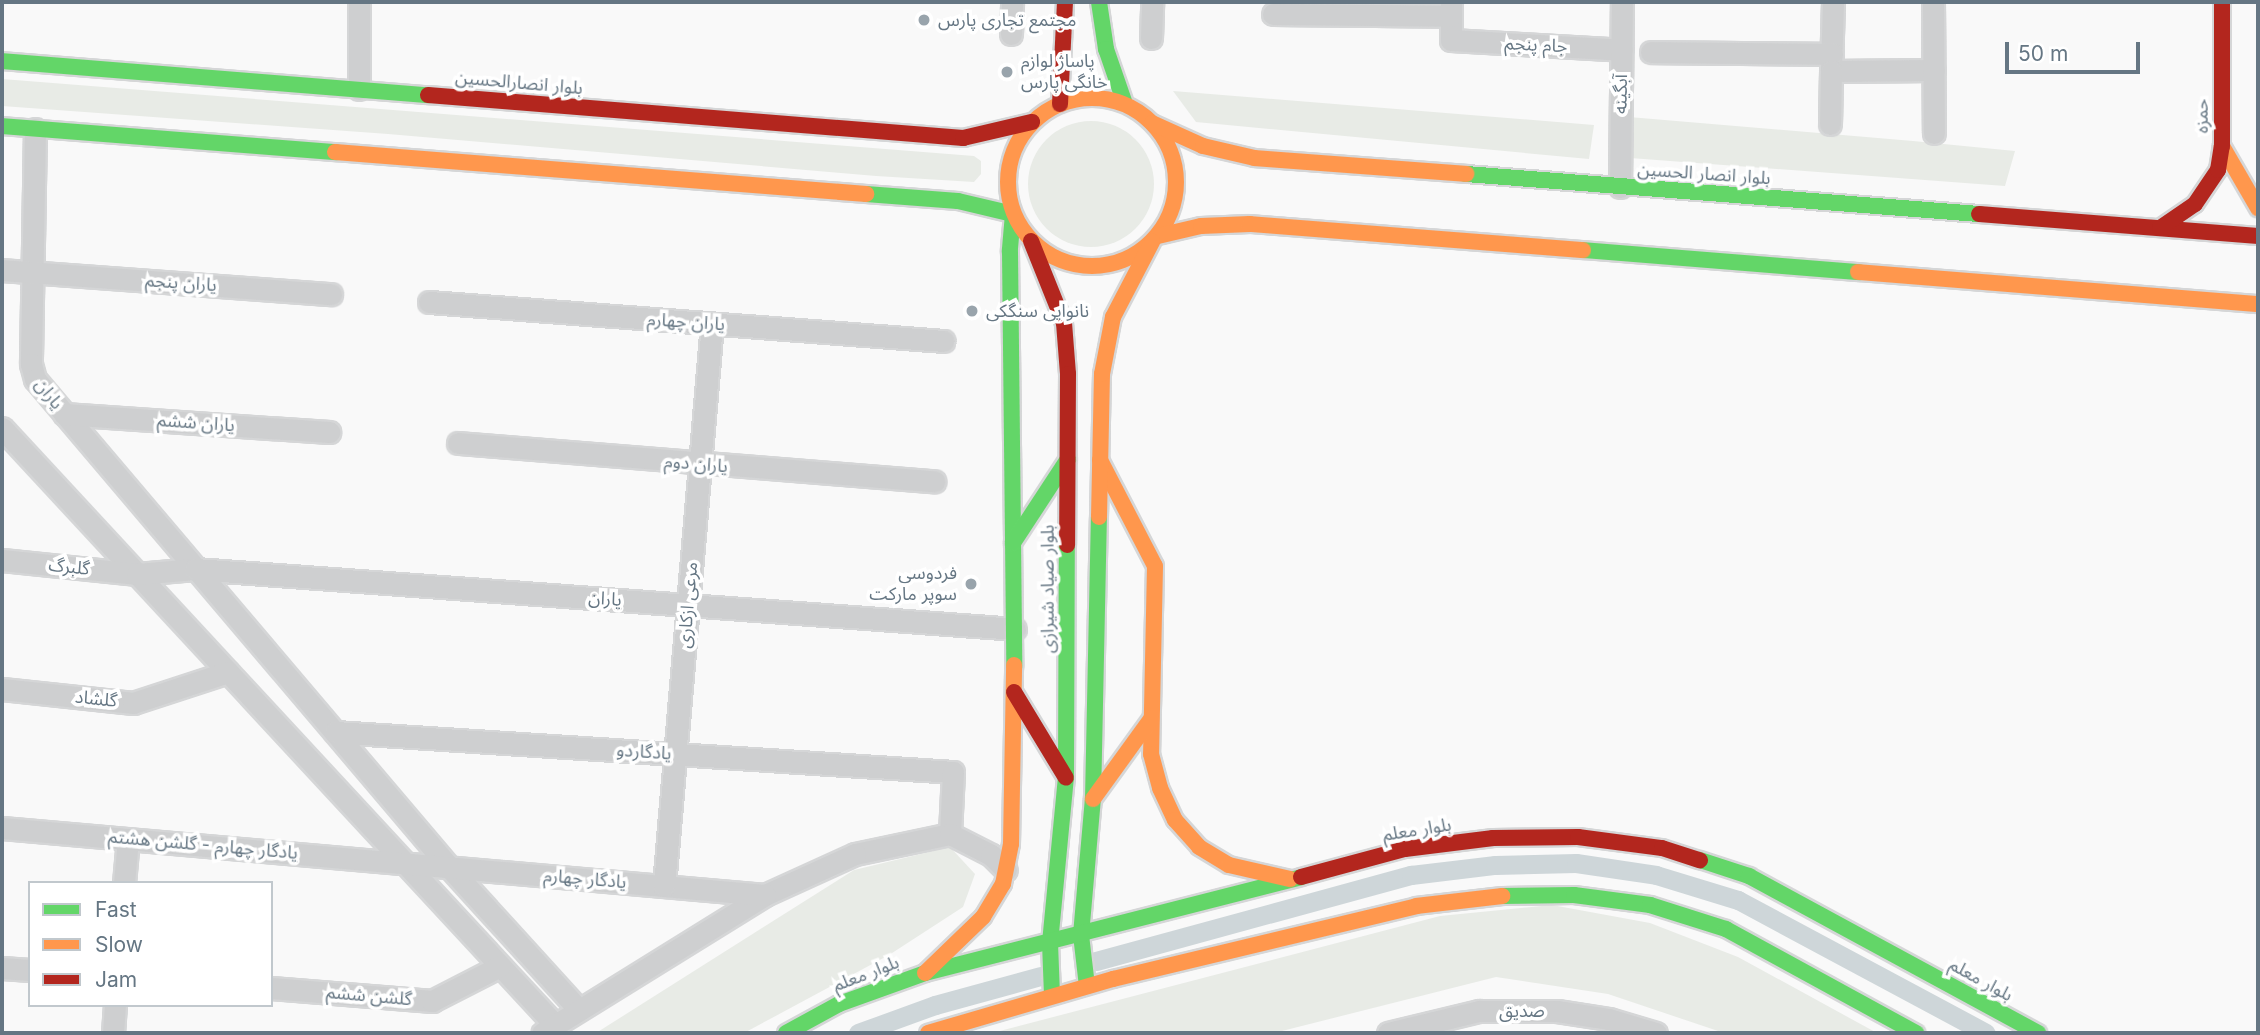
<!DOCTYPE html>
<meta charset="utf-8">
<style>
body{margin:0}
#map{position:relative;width:2260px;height:1035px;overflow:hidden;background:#f9f9f9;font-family:Inter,"Noto Sans Arabic",sans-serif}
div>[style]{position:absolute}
.green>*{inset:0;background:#e8ebe6}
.round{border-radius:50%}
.canal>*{height:19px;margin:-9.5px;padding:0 9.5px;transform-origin:9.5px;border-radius:9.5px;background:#ced6d9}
.roads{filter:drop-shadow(2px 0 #d5d6d7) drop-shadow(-2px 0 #d5d6d7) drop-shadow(0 2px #d5d6d7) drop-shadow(0 -2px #d5d6d7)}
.street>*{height:21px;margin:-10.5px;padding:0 10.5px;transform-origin:10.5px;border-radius:10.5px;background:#cecfd0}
.fast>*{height:16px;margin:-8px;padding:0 8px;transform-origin:8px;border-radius:8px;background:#63d668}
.slow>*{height:16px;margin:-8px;padding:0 8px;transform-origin:8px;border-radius:8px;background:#ff974d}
.slow>.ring{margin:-8px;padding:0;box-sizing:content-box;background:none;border:16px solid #ff974d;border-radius:50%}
.jam>*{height:16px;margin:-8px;padding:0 8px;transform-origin:8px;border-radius:8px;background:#b3261e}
.dots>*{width:19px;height:19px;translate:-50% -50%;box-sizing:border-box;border:4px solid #fff;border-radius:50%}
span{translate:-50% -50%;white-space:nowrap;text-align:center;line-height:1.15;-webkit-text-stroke:7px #fff;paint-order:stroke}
.poi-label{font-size:18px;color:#657683}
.left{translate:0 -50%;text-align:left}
.right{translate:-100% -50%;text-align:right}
.street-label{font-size:18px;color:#657683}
.frame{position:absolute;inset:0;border:4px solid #657683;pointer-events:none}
.legend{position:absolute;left:28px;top:881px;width:245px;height:126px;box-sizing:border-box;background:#fff;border:2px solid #c1c8cd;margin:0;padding:9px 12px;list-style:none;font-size:21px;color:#657683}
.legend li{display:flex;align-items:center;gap:14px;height:35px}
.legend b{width:35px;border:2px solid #c1c8cd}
.scale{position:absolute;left:2005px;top:42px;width:135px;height:32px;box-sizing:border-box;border:4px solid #657683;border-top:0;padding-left:9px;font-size:21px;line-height:24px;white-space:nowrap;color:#657683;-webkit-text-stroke:5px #fff;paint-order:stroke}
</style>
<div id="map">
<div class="green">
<i style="clip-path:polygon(2px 79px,974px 156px,981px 161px,981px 174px,974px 182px,876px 176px,388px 134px,2px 106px)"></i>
<i style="clip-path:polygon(1173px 91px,1594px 125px,1589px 159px,1196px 122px)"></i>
<i style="clip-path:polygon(1629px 117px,1913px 141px,2015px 151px,2005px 186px,1630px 158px)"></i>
<i class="round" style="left:1028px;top:121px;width:126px;height:126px"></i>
<i style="clip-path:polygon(950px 847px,975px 874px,963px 907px,889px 955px,744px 1033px,596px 1033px,854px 870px)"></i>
<i style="clip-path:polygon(1552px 905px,1650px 923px,1738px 957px,1877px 1033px,1724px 1033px,1608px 994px,1496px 977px,1274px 1033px,992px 1033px,1440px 916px)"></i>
</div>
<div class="canal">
<i style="left:1096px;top:961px;width:327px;rotate:-15.3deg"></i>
<i style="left:1411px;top:875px;width:85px;rotate:-6.8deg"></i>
<i style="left:1495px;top:865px;width:81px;rotate:-1.4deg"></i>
<i style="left:1576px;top:863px;width:81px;rotate:8.5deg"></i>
<i style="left:1656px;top:875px;width:86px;rotate:17deg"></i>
<i style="left:1738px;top:900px;width:281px;rotate:28.2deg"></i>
<i style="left:858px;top:1033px;width:82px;rotate:-20deg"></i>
<i style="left:935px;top:1005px;width:109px;rotate:-15.4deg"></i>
</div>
<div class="roads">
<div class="street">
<i style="left:359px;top:2px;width:87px;rotate:90deg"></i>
<i style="left:1451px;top:2px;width:38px;rotate:90deg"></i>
<i style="left:1451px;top:40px;width:171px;rotate:3.3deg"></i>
<i style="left:1833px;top:2px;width:69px;rotate:91.7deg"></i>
<i style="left:1831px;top:71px;width:103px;rotate:-0.6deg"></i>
<i style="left:1933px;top:2px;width:131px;rotate:89.6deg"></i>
<i style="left:1273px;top:14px;width:178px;rotate:0.6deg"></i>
<i style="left:1011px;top:34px;width:32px;rotate:-88deg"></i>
<i style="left:1151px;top:38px;width:36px;rotate:-88deg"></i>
<i style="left:1651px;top:52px;width:181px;rotate:0.6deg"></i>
<i style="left:1830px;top:124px;width:53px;rotate:-88.9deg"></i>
<i style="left:35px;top:129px;width:235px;rotate:91deg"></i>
<i style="left:31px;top:364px;width:16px;rotate:75deg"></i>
<i style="left:35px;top:379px;width:640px;rotate:49.69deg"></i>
<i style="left:449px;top:867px;width:193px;rotate:47.7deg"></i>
<i style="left:1620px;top:187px;width:185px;rotate:-89.4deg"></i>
<i style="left:2px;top:270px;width:330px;rotate:4.2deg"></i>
<i style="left:429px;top:302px;width:516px;rotate:4.33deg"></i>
<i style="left:64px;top:414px;width:266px;rotate:3.9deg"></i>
<i style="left:2px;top:428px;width:814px;rotate:47.19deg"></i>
<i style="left:458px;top:443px;width:478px;rotate:4.6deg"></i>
<i style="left:2px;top:560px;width:136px;rotate:5.9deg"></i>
<i style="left:137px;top:574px;width:58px;rotate:-4.9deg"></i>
<i style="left:195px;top:569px;width:822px;rotate:4.18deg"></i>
<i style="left:2px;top:689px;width:132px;rotate:6.1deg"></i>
<i style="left:133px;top:703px;width:100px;rotate:-18.1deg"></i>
<i style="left:335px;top:732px;width:619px;rotate:3.7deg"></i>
<i style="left:953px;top:772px;width:62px;rotate:92.8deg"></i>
<i style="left:950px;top:834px;width:97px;rotate:168.1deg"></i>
<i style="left:855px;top:854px;width:99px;rotate:155.5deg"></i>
<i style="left:765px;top:895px;width:262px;rotate:148.2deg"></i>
<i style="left:2px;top:828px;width:766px;rotate:5.02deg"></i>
<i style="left:950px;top:834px;width:46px;rotate:27.1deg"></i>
<i style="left:991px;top:855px;width:21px;rotate:45deg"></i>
<i style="left:124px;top:883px;width:44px;rotate:-84.8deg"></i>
<i style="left:664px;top:886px;width:564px;rotate:-85.12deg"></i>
<i style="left:2px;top:968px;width:28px;rotate:4deg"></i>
<i style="left:271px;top:988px;width:162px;rotate:4.6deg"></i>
<i style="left:432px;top:1001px;width:76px;rotate:-27.2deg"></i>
<i style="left:113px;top:1033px;width:28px;rotate:-86deg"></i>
<i style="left:1388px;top:1033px;width:94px;rotate:-13.6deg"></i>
<i style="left:1479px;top:1011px;width:78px"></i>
<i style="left:1557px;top:1011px;width:53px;rotate:8.7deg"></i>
<i style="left:1609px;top:1019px;width:49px;rotate:16.6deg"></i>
</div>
<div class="fast">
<i style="left:1099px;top:2px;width:48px;rotate:81.5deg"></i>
<i style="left:1106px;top:49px;width:58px;rotate:70.9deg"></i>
<i style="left:2px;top:61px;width:427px;rotate:4.6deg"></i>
<i style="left:2px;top:126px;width:334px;rotate:4.5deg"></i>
<i style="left:1466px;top:174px;width:515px;rotate:4.46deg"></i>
<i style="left:866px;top:194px;width:92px;rotate:4.4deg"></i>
<i style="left:958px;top:201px;width:57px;rotate:13.3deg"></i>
<i style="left:1013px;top:214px;width:38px;rotate:95deg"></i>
<i style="left:1010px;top:252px;width:413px;rotate:89.4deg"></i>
<i style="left:1583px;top:250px;width:276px;rotate:4.6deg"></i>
<i style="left:1013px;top:543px;width:100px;rotate:-56.8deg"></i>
<i style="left:1700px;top:860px;width:52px;rotate:18.1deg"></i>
<i style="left:1749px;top:876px;width:329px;rotate:28.5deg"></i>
<i style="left:1502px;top:896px;width:72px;rotate:-0.8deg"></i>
<i style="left:1574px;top:895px;width:77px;rotate:7.5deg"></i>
<i style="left:1650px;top:905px;width:80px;rotate:17.5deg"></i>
<i style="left:1726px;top:929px;width:217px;rotate:28.7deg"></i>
<i style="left:1087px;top:986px;width:51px;rotate:-96.7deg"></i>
<i style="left:1081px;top:935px;width:137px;rotate:-85deg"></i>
<i style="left:1093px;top:799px;width:282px;rotate:-88.8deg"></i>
<i style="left:1052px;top:995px;width:52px;rotate:-92.2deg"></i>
<i style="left:1050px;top:943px;width:166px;rotate:-84.5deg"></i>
<i style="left:1066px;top:778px;width:233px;rotate:-89.8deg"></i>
<i style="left:786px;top:1033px;width:60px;rotate:-28.7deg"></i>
<i style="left:839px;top:1004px;width:91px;rotate:-19.8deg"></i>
<i style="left:925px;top:973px;width:388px;rotate:-14.3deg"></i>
</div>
<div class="slow">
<i class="ring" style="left:1008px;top:98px;width:152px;height:152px"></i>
<i style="left:1152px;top:123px;width:56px;rotate:24.3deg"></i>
<i style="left:1203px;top:146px;width:53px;rotate:13deg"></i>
<i style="left:1255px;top:158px;width:212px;rotate:4.3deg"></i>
<i style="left:2222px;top:146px;width:72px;rotate:59.9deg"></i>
<i style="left:335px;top:152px;width:533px;rotate:4.52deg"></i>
<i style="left:1158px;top:236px;width:44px;rotate:-13.1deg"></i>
<i style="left:1201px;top:226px;width:49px;rotate:-2.3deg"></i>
<i style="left:1250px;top:224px;width:334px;rotate:4.5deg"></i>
<i style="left:1858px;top:272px;width:401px;rotate:4.6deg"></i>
<i style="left:1100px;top:460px;width:119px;rotate:62.6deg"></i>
<i style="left:1155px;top:566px;width:188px;rotate:91.2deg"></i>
<i style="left:1151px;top:754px;width:35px;rotate:75deg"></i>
<i style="left:1160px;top:788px;width:35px;rotate:65deg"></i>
<i style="left:1175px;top:820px;width:36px;rotate:48deg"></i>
<i style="left:1199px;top:847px;width:35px;rotate:31deg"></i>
<i style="left:1229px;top:865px;width:63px;rotate:12.9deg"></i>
<i style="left:1099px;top:517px;width:143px;rotate:-88.8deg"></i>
<i style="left:1102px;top:374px;width:58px;rotate:-79.1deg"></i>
<i style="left:1113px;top:317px;width:85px;rotate:-62.5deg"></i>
<i style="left:1093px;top:799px;width:99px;rotate:-54.1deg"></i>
<i style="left:925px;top:973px;width:81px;rotate:-44deg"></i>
<i style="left:983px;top:917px;width:39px;rotate:-59deg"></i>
<i style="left:1003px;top:884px;width:41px;rotate:-78.7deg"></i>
<i style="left:1011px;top:844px;width:179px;rotate:-89deg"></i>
<i style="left:928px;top:1033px;width:193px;rotate:-16.3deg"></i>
<i style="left:1113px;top:979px;width:312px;rotate:-13.5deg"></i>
<i style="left:1416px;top:906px;width:87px;rotate:-6.6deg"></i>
</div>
<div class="jam">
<i style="left:428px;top:95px;width:537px;rotate:4.6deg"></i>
<i style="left:963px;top:138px;width:71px;rotate:-13.1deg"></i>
<i style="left:1060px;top:104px;width:102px;rotate:-87.2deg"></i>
<i style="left:1979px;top:214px;width:280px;rotate:4.5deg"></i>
<i style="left:2160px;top:228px;width:42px;rotate:-34.4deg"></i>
<i style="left:2195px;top:204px;width:41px;rotate:-55.9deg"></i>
<i style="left:2218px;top:170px;width:24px;rotate:-81deg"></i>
<i style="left:2222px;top:146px;width:144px;rotate:-90deg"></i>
<i style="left:1031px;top:241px;width:88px;rotate:68.1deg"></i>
<i style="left:1064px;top:323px;width:51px;rotate:85.5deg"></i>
<i style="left:1068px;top:374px;width:171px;rotate:90.3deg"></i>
<i style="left:1014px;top:692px;width:100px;rotate:58.8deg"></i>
<i style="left:1301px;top:877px;width:108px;rotate:-15.1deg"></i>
<i style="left:1405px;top:849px;width:89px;rotate:-7.1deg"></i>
<i style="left:1493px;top:838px;width:85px;rotate:-0.7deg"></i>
<i style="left:1578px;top:837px;width:85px;rotate:7.5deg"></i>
<i style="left:1662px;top:848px;width:40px;rotate:18deg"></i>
</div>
</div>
<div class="dots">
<i style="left:924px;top:20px;background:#99a4ac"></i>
<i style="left:1007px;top:72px;background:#99a4ac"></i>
<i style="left:972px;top:311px;background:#99a4ac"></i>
<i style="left:971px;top:584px;background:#99a4ac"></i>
</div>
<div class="poi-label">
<span class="left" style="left:938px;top:20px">مجتمع تجاری پارس</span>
<span class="left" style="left:1021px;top:72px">پاساژ لوازم<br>خانگی پارس</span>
<span class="left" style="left:986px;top:311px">نانوایی سنگکی</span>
<span class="right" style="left:957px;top:584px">فردوسی<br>سوپر مارکت</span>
</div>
<div class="street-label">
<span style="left:1536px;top:45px;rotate:3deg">جام پنجم</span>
<span style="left:519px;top:83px;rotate:5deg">بلوار انصارالحسین</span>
<span style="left:1621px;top:94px;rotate:-89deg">آبگینه</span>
<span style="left:2202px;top:116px;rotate:-90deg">حمزه</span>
<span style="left:1704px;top:174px;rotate:4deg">بلوار انصار الحسین</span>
<span style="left:181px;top:283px;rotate:4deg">یاران پنجم</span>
<span style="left:686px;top:322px;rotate:4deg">یاران چهارم</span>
<span style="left:49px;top:394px;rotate:52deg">یاران</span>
<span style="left:196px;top:423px;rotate:4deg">یاران ششم</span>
<span style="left:696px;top:464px;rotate:5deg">یاران دوم</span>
<span style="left:69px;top:567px;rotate:6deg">گلبرگ</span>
<span style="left:1048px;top:589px;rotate:-90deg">بلوار صیاد شیرازی</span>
<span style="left:605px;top:599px;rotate:4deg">یاران</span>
<span style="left:688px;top:605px;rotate:-85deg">مرعی ازکاری</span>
<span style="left:96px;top:699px;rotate:6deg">گلشاد</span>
<span style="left:644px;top:752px;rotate:4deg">یادگار‌دو</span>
<span style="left:1417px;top:830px;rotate:-9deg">بلوار معلم</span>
<span style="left:203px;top:845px;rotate:5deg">یادگار چهارم - گلشن هشتم</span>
<span style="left:585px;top:879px;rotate:5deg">یادگار چهارم</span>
<span style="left:866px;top:974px;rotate:-21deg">بلوار معلم</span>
<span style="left:1981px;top:980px;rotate:29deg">بلوار معلم</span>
<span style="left:369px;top:996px;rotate:5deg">گلشن ششم</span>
<span style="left:1522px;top:1011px">صدیق</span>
</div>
<div class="frame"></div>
<ul class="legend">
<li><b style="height:9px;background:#63d668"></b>Fast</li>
<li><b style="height:9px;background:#ff974d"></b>Slow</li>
<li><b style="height:9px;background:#b3261e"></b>Jam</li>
</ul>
<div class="scale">50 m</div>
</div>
